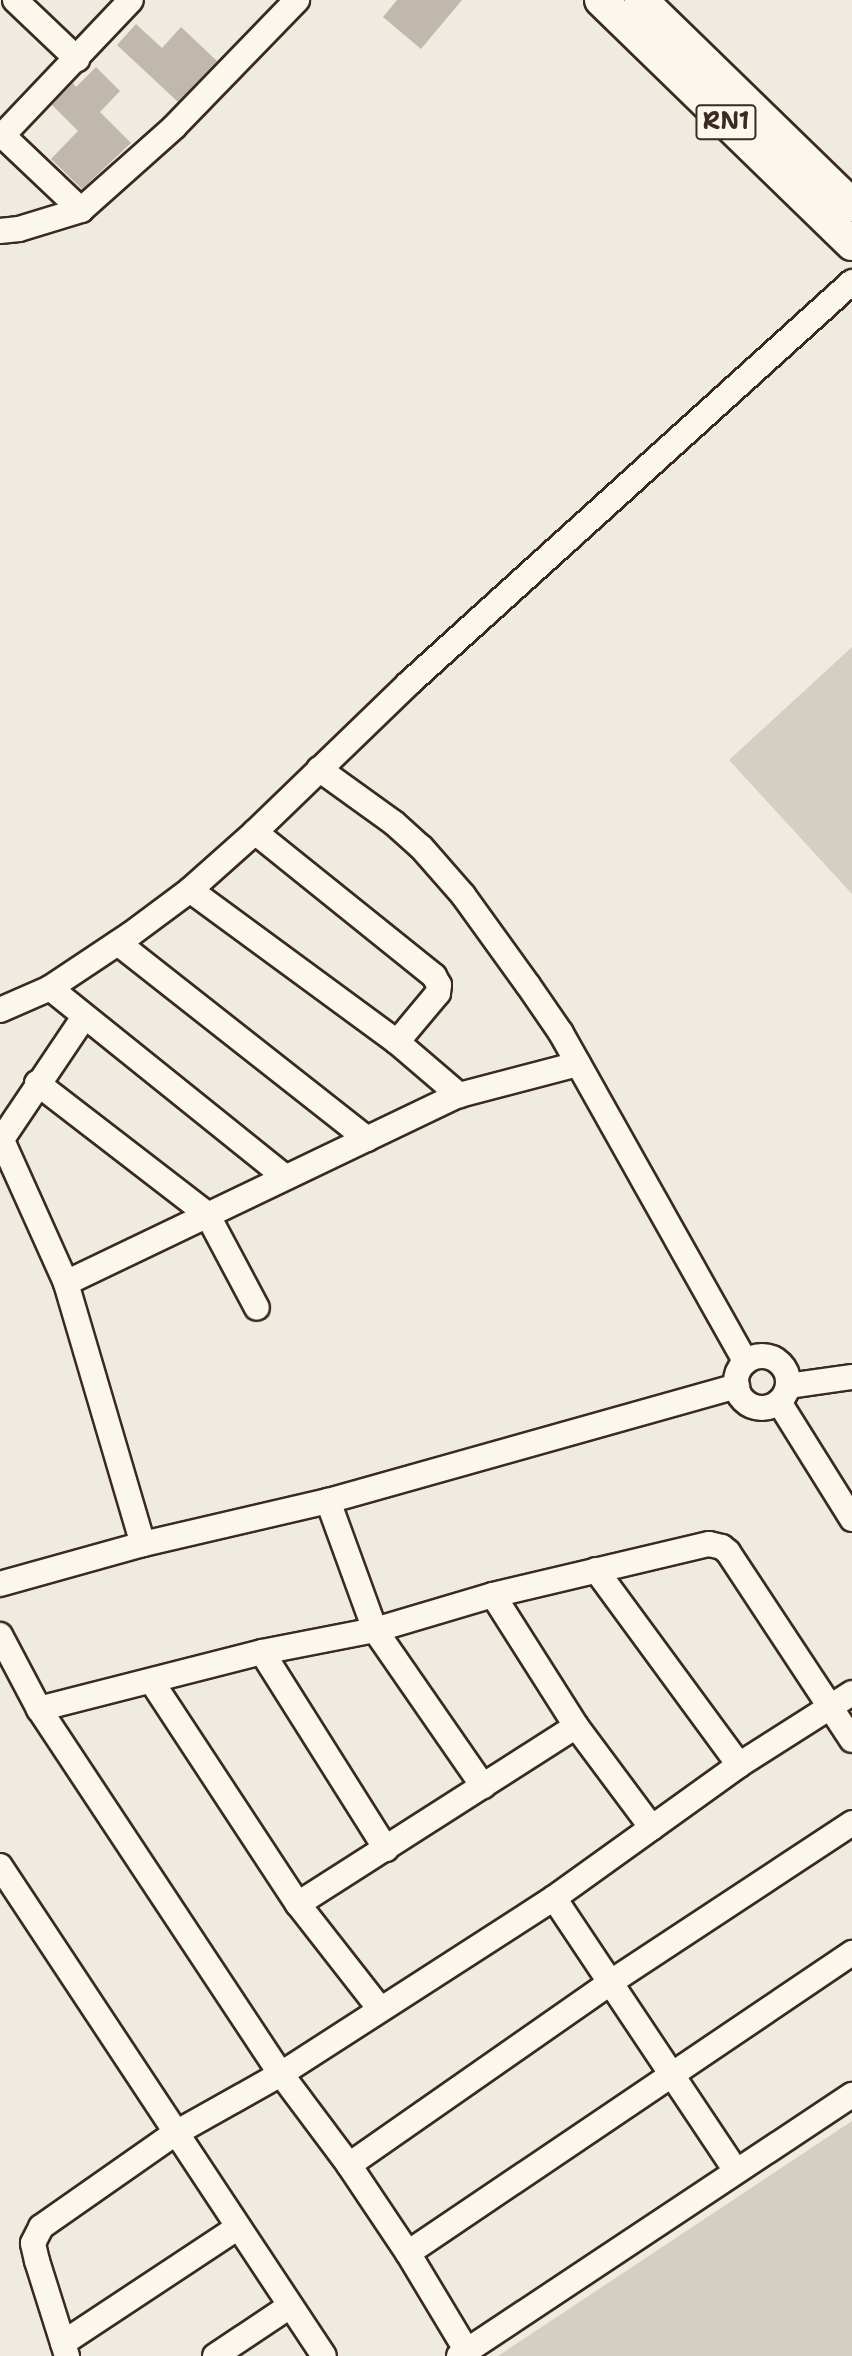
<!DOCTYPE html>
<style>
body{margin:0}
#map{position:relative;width:852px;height:2356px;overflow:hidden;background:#f0ebe0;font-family:"Shantell Sans",sans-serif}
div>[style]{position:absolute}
.green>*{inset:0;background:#d5cec3}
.building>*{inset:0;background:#c0b8ad}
.roads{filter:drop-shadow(2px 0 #3b2a1e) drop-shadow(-2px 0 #3b2a1e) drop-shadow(0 2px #3b2a1e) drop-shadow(0 -2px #3b2a1e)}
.minor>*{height:24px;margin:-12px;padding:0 12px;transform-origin:12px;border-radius:12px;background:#fbf7ec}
.minor>.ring{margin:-12px;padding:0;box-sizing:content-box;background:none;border:24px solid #fbf7ec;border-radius:50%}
.major>*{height:32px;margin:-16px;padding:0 16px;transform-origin:16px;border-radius:16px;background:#fbf7ec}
span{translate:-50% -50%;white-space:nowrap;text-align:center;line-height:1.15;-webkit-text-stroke:6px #fbf7ec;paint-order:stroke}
.shield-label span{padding:2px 5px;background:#fbf7ec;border:2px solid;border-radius:5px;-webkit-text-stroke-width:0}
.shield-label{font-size:24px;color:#3b2a1e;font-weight:700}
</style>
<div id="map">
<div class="green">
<i style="clip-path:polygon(852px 647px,852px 894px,729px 760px)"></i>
<i style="clip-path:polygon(852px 2121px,852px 2356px,498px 2356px)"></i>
</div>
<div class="building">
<i style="clip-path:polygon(397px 0,462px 0,421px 49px,383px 17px)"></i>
<i style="clip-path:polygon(136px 24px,162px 48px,181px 27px,217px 61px,178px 102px,117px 45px)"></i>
<i style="clip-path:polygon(96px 67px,120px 91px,100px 112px,131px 143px,82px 189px,51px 159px,78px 131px,52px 105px,73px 83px,76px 87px)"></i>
</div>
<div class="roads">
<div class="minor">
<i style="left:15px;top:0;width:86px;rotate:43.6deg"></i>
<i style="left:0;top:133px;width:112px;rotate:43.5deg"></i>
<i style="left:0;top:138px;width:190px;rotate:-46.5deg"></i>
<i style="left:0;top:231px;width:19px;rotate:-6deg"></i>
<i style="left:19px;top:229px;width:65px;rotate:-17deg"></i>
<i style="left:81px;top:210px;width:125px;rotate:-41.7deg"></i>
<i style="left:174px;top:127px;width:177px;rotate:-45.9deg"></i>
<i style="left:319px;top:769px;width:92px;rotate:35.8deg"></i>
<i style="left:394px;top:823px;width:36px;rotate:42deg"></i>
<i style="left:421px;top:847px;width:64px;rotate:48.8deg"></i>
<i style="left:463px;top:895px;width:111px;rotate:54.2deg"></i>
<i style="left:528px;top:985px;width:58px;rotate:55.5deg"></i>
<i style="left:561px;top:1033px;width:377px;rotate:60.7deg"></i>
<i style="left:255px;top:832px;width:230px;rotate:38.8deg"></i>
<i style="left:434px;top:976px;width:10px;rotate:61deg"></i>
<i style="left:439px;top:985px;width:8px;rotate:97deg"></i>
<i style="left:438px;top:993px;width:64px;rotate:129.9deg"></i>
<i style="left:190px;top:890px;width:257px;rotate:36.3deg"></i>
<i style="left:397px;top:1042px;width:82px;rotate:40.5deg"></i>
<i style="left:118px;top:943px;width:317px;rotate:38.2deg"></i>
<i style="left:50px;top:988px;width:300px;rotate:38.8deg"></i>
<i style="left:0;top:1010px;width:55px;rotate:-23.7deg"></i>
<i style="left:50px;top:988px;width:97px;rotate:-33.7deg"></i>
<i style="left:131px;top:934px;width:74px;rotate:-36.7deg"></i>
<i style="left:190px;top:890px;width:87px;rotate:-41.7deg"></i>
<i style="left:255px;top:832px;width:213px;rotate:-44deg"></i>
<i style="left:408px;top:684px;width:599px;rotate:-42.16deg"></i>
<i style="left:37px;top:1083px;width:215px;rotate:37.6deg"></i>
<i style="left:207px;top:1214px;width:106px;rotate:62deg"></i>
<i style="left:0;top:1136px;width:161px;rotate:65.8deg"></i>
<i style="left:66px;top:1283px;width:272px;rotate:73.6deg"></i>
<i style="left:2px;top:1139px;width:147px;rotate:-56.1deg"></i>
<i style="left:66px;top:1283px;width:436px;rotate:-25.6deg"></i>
<i style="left:459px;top:1095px;width:123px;rotate:-14.6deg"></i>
<i class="ring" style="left:736px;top:1356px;width:28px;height:28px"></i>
<i style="left:788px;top:1386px;width:65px;rotate:-8deg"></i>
<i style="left:779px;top:1402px;width:138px;rotate:58deg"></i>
<i style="left:328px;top:1501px;width:137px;rotate:70deg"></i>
<i style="left:375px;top:1630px;width:190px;rotate:55.3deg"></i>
<i style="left:596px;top:1570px;width:242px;rotate:53.7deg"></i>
<i style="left:0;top:1584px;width:148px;rotate:-15.6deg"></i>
<i style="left:143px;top:1544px;width:190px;rotate:-13.1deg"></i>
<i style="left:328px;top:1501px;width:425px;rotate:-15.7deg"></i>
<i style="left:493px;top:1595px;width:155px;rotate:57.6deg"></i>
<i style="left:576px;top:1726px;width:127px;rotate:53.3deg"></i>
<i style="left:0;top:1635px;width:84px;rotate:62.2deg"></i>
<i style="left:39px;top:1709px;width:438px;rotate:56.5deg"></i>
<i style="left:281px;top:2074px;width:114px;rotate:53.2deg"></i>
<i style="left:349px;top:2165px;width:106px;rotate:56.2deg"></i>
<i style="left:408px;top:2253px;width:114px;rotate:59deg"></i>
<i style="left:262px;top:1652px;width:233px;rotate:57.8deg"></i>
<i style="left:152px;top:1682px;width:266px;rotate:56.7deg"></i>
<i style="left:298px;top:1904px;width:133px;rotate:52deg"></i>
<i style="left:39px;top:1709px;width:230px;rotate:-14.3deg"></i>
<i style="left:262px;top:1652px;width:115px;rotate:-11deg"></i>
<i style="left:375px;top:1630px;width:123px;rotate:-16.5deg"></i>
<i style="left:493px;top:1595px;width:222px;rotate:-13.3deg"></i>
<i style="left:709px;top:1544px;width:13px;rotate:13deg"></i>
<i style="left:722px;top:1547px;width:8px;rotate:40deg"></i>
<i style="left:728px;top:1552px;width:225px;rotate:56.6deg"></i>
<i style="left:0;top:1866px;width:587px;rotate:56.53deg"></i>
<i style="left:554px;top:1898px;width:328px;rotate:56.3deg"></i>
<i style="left:298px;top:1904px;width:330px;rotate:-32.6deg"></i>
<i style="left:349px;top:2165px;width:320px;rotate:-34.9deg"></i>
<i style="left:611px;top:1982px;width:289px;rotate:-33.4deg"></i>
<i style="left:408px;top:2253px;width:536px;rotate:-34.05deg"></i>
<i style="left:63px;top:2343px;width:209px;rotate:-33.5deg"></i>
<i style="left:67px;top:2356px;width:100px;rotate:-107.5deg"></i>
<i style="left:37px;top:2261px;width:18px;rotate:-103deg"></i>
<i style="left:33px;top:2243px;width:18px;rotate:-63deg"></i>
<i style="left:41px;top:2227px;width:162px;rotate:-35deg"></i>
<i style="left:174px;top:2134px;width:123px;rotate:-29.3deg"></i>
<i style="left:281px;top:2074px;width:325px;rotate:-32.8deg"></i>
<i style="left:554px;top:1898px;width:228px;rotate:-35.7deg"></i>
<i style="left:739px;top:1765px;width:134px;rotate:-32.5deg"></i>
<i style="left:215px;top:2356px;width:90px;rotate:-33.7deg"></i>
<i style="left:459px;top:2356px;width:472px;rotate:-33.6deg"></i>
</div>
<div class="major">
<i style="left:601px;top:0;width:350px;rotate:44.2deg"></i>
<i style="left:641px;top:0;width:294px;rotate:44.2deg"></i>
</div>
</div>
<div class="shield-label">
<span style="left:726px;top:122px">RN1</span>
</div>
</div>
